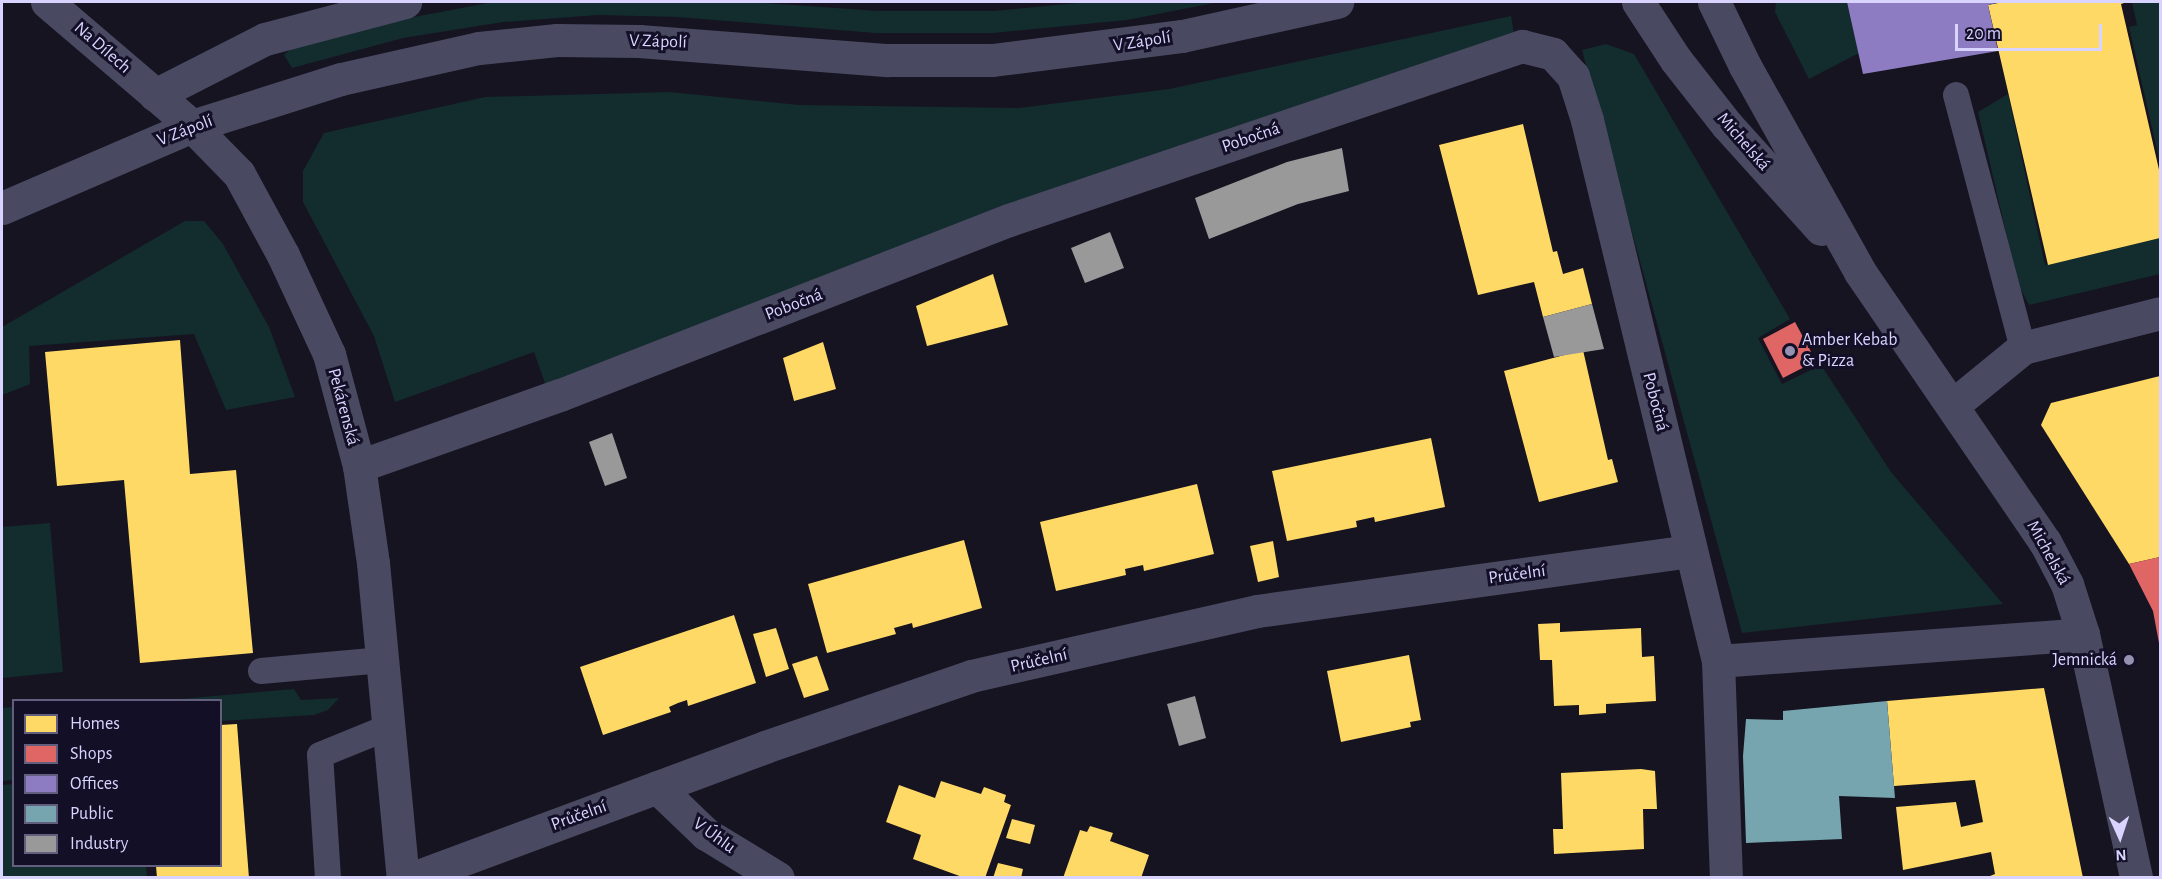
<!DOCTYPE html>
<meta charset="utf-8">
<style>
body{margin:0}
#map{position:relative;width:2162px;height:879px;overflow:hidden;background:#161421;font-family:"Alegreya Sans",sans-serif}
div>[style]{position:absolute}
.green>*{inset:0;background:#132c2d}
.homes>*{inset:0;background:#ffd966}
.shops>*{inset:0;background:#e06666}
.offices>*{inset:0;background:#8e7cc3}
.public>*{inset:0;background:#76a5af}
.industry>*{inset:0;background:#999}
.service>*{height:26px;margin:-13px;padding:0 13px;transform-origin:13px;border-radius:13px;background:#4a4962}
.minor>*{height:33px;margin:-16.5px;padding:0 16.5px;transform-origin:16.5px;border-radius:16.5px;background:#4a4962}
.tertiary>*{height:33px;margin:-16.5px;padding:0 16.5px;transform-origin:16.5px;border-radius:16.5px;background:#4a4962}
.dots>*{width:16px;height:16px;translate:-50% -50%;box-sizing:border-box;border:3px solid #130f26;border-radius:50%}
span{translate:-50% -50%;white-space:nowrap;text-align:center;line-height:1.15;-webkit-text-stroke:6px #130f26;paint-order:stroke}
.street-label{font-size:18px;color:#d9d4ff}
.poi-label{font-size:18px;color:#d9d4ff}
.left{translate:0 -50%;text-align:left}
.right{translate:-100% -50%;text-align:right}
.frame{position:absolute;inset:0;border:3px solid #d9d4ff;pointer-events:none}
.legend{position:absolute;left:12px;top:699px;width:210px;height:168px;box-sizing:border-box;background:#130f26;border:2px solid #625e7d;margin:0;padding:8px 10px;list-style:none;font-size:18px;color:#d9d4ff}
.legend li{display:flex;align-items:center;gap:12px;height:30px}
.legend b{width:30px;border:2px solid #625e7d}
.north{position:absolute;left:2090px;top:807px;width:60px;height:60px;-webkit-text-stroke:4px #130f26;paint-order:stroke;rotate:177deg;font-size:16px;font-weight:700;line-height:24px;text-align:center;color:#d9d4ff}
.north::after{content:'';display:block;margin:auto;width:21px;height:27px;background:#d9d4ff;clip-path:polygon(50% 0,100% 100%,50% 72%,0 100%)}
.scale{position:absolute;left:1955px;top:24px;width:147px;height:27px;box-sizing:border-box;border:3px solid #d9d4ff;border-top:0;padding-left:8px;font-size:18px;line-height:21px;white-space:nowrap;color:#d9d4ff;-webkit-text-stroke:4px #130f26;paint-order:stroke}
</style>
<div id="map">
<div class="green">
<i style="clip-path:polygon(493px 2px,750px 2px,878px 11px,993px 11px,1088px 2px,1219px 2px,1127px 20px,993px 33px,875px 33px,678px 17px,598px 15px,503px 22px,403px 38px,292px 68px,284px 55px,295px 45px,356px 28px)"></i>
<i style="clip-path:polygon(1776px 2px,1847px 2px,1859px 53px,1809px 79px,1775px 12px)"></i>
<i style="clip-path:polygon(2132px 2px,2160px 2px,2160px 163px,2129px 27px,2137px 25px)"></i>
<i style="clip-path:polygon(1511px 16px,1514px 34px,546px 386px,534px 352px,395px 402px,374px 336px,303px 202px,303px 171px,324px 133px,485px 97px,670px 92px,799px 105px,1019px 108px,1169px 89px)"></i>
<i style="clip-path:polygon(1606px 44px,1634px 54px,1790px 319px,1758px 338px,1782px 384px,1821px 365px,1891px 472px,2003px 604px,1742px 633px,1582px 50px)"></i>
<i style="clip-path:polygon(2008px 94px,2045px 265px,2160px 238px,2160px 274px,2029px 305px,2018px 284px,1978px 112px)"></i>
<i style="clip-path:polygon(185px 221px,204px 221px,223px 244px,269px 327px,295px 397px,226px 410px,194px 334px,29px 346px,30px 384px,2px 395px,2px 327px)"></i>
<i style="clip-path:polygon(50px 523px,63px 672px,2px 678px,2px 527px)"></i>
<i style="clip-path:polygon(294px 689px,301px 700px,339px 698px,328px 710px,314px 715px,221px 721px,220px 700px,169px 700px)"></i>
<i style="clip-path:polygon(13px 707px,13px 780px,2px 781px,2px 708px)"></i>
<i style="clip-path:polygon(13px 784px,14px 866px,146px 866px,147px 877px,2px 877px,2px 785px)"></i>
</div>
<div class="homes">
<i style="clip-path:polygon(2003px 2px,2127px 2px,2121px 4px,2160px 174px,2160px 238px,2048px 265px,1988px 5px)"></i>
<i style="clip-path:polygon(1523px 124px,1553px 252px,1557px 251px,1563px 274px,1583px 268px,1592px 304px,1543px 317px,1534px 282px,1478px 295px,1439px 145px)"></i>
<i style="clip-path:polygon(993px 274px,1008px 325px,927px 346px,916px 306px)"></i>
<i style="clip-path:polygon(180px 340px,190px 474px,236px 470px,253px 653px,140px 663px,124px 480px,57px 486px,45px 352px)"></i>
<i style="clip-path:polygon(823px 342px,836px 389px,794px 401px,783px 358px)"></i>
<i style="clip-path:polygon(1583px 350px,1608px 460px,1612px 459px,1618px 482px,1539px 502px,1504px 371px)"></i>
<i style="clip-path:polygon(2160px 376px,2160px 557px,2129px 564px,2041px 425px,2051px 403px)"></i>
<i style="clip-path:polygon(1431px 438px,1445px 507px,1375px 522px,1374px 517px,1356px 521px,1357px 527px,1287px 541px,1272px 471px)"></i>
<i style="clip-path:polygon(1197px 484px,1214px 554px,1144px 571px,1143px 565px,1125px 569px,1126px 575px,1056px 591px,1040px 522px)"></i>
<i style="clip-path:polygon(964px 540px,982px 608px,913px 628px,912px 623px,894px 628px,896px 634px,827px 653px,808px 584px)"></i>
<i style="clip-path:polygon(1273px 541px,1279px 577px,1258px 582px,1250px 546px)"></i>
<i style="clip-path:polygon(734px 615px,756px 683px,688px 706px,687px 700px,678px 703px,669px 707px,671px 712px,603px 735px,580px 667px)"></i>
<i style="clip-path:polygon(1560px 623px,1560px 632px,1641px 628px,1642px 657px,1654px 656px,1656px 701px,1606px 704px,1606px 713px,1579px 715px,1579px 705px,1554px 706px,1552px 660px,1540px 660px,1538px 624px)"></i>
<i style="clip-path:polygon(776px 628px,789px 669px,766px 677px,753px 634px)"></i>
<i style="clip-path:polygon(1409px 655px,1421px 720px,1410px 722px,1411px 727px,1341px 742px,1327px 671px)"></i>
<i style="clip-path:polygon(817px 656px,829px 690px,804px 698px,792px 664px)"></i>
<i style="clip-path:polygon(2044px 688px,2083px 878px,1985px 878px,1995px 874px,1991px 852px,1903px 870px,1896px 807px,1956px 802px,1961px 827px,1983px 822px,1975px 780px,1894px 786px,1887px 701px)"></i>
<i style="clip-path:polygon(237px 724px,249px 878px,157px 878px,156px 866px,220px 866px,220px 725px)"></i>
<i style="clip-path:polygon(1641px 769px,1655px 771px,1657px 809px,1643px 809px,1644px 849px,1554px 854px,1553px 829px,1563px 829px,1561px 773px)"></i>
<i style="clip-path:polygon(941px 781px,981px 794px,984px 787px,1006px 795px,1004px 802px,1011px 805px,985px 878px,965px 878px,913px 859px,921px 835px,886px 822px,899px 785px,935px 798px)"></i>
<i style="clip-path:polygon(1012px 819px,1035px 825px,1030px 844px,1006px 838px)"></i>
<i style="clip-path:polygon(1090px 826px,1113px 833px,1110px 841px,1149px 855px,1141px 878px,1063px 878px,1080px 830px,1087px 832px)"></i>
<i style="clip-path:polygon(998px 863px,1023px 869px,1021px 878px,993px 878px)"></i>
</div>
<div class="shops">
<i style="clip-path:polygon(1795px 322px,1816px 361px,1783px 378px,1763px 339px)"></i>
<i style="clip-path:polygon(2160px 557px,2160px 643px,2159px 643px,2153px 611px,2129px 564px)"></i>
</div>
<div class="offices">
<i style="clip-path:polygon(1847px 2px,2000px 2px,1988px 5px,1998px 51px,1863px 74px)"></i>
</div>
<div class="public">
<i style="clip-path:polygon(1887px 701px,1895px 798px,1839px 796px,1842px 839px,1746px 843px,1743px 756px,1746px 719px,1783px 720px,1783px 711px)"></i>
</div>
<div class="industry">
<i style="clip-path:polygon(1342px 148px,1349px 191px,1298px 204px,1209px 239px,1195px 198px,1287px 162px)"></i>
<i style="clip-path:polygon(1110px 232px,1124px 268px,1085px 283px,1071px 248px)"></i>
<i style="clip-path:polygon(1592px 304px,1604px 349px,1554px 357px,1543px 317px)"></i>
<i style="clip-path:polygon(612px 433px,627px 478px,605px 486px,589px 442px)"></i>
<i style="clip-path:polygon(1195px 696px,1206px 738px,1179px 746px,1167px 704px)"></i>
</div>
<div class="service">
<i style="left:1956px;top:95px;width:262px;rotate:75.2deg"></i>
<i style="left:261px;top:671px;width:122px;rotate:-5.2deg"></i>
<i style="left:328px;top:878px;width:123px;rotate:-93.7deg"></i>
<i style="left:320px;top:755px;width:74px;rotate:-22.1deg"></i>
</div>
<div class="minor">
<i style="left:47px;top:2px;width:191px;rotate:40.5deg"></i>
<i style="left:192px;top:126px;width:67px;rotate:45.6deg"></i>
<i style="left:239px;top:174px;width:92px;rotate:61.5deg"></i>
<i style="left:283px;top:255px;width:109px;rotate:65.1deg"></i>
<i style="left:329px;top:354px;width:116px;rotate:75deg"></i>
<i style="left:359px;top:466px;width:98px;rotate:81.8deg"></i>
<i style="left:373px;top:563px;width:316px;rotate:84.6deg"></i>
<i style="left:155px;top:95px;width:123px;rotate:-27deg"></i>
<i style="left:265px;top:39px;width:145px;rotate:-14.8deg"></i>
<i style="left:2px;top:208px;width:207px;rotate:-23.3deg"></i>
<i style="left:192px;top:126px;width:156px;rotate:-17.5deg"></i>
<i style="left:341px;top:79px;width:141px;rotate:-12.7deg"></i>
<i style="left:479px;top:48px;width:78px;rotate:-5.9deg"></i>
<i style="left:557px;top:40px;width:82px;rotate:0.7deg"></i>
<i style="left:639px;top:41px;width:250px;rotate:4.4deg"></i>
<i style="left:888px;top:60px;width:104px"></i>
<i style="left:992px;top:60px;width:192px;rotate:-7.2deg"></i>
<i style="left:1182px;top:36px;width:159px;rotate:-12.4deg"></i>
<i style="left:1953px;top:405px;width:90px;rotate:-39.2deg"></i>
<i style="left:2023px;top:348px;width:141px;rotate:-14.3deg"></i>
<i style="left:359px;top:466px;width:213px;rotate:-19.5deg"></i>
<i style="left:560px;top:395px;width:482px;rotate:-21.3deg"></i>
<i style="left:1009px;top:220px;width:542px;rotate:-18.74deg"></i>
<i style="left:1522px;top:46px;width:32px;rotate:14deg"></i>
<i style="left:1553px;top:54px;width:30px;rotate:48deg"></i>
<i style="left:1573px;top:76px;width:46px;rotate:72.3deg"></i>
<i style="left:1587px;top:120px;width:557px;rotate:76.39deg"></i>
<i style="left:1718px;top:661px;width:217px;rotate:87.9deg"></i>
<i style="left:1718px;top:661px;width:366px;rotate:-4.2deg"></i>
<i style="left:657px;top:787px;width:68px;rotate:43.8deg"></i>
<i style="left:706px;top:834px;width:84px;rotate:31.4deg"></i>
<i style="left:413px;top:878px;width:376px;rotate:-20.4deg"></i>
<i style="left:765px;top:747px;width:218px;rotate:-19deg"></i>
<i style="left:971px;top:676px;width:293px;rotate:-12.8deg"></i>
<i style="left:1257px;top:611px;width:438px;rotate:-7.9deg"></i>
</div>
<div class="tertiary">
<i style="left:1638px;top:2px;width:69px;rotate:56.8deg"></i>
<i style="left:1676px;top:60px;width:83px;rotate:51.9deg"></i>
<i style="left:1727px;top:125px;width:140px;rotate:47.9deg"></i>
<i style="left:1714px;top:2px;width:71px;rotate:64.2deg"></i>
<i style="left:1745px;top:66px;width:236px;rotate:60.8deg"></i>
<i style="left:1860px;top:272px;width:327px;rotate:55.6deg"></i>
<i style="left:2045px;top:542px;width:47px;rotate:62.4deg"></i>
<i style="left:2067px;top:584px;width:52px;rotate:72.3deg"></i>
<i style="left:2083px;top:634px;width:250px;rotate:77.7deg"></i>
</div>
<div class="dots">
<i style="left:1790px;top:351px;background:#9591b1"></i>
<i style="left:2129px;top:660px;background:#9591b1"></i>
</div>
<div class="street-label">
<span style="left:658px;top:42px;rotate:2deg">V Zápolí</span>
<span style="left:1142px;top:42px;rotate:-9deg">V Zápolí</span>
<span style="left:102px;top:48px;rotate:41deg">Na Dílech</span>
<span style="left:185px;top:131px;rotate:-21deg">V Zápolí</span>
<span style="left:1251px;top:138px;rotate:-19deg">Pobočná</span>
<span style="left:1743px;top:142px;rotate:49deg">Michelská</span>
<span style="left:794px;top:305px;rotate:-21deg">Pobočná</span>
<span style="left:1655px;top:402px;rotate:76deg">Pobočná</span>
<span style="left:343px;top:407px;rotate:75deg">Pekárenská</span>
<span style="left:2048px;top:553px;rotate:61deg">Michelská</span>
<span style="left:1517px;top:575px;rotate:-8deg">Průčelní</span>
<span style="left:1039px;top:661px;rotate:-13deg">Průčelní</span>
<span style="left:579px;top:816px;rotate:-20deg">Průčelní</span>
<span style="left:714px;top:836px;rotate:36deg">V Úhlu</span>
</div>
<div class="poi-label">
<span class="left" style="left:1802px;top:351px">Amber Kebab<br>&amp; Pizza</span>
<span class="right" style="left:2117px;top:660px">Jemnická</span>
</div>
<div class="frame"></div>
<ul class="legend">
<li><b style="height:16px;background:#ffd966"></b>Homes</li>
<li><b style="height:16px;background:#e06666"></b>Shops</li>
<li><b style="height:16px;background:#8e7cc3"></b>Offices</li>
<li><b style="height:16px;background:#76a5af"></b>Public</li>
<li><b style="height:16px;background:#999"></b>Industry</li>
</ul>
<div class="north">N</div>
<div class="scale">20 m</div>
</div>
